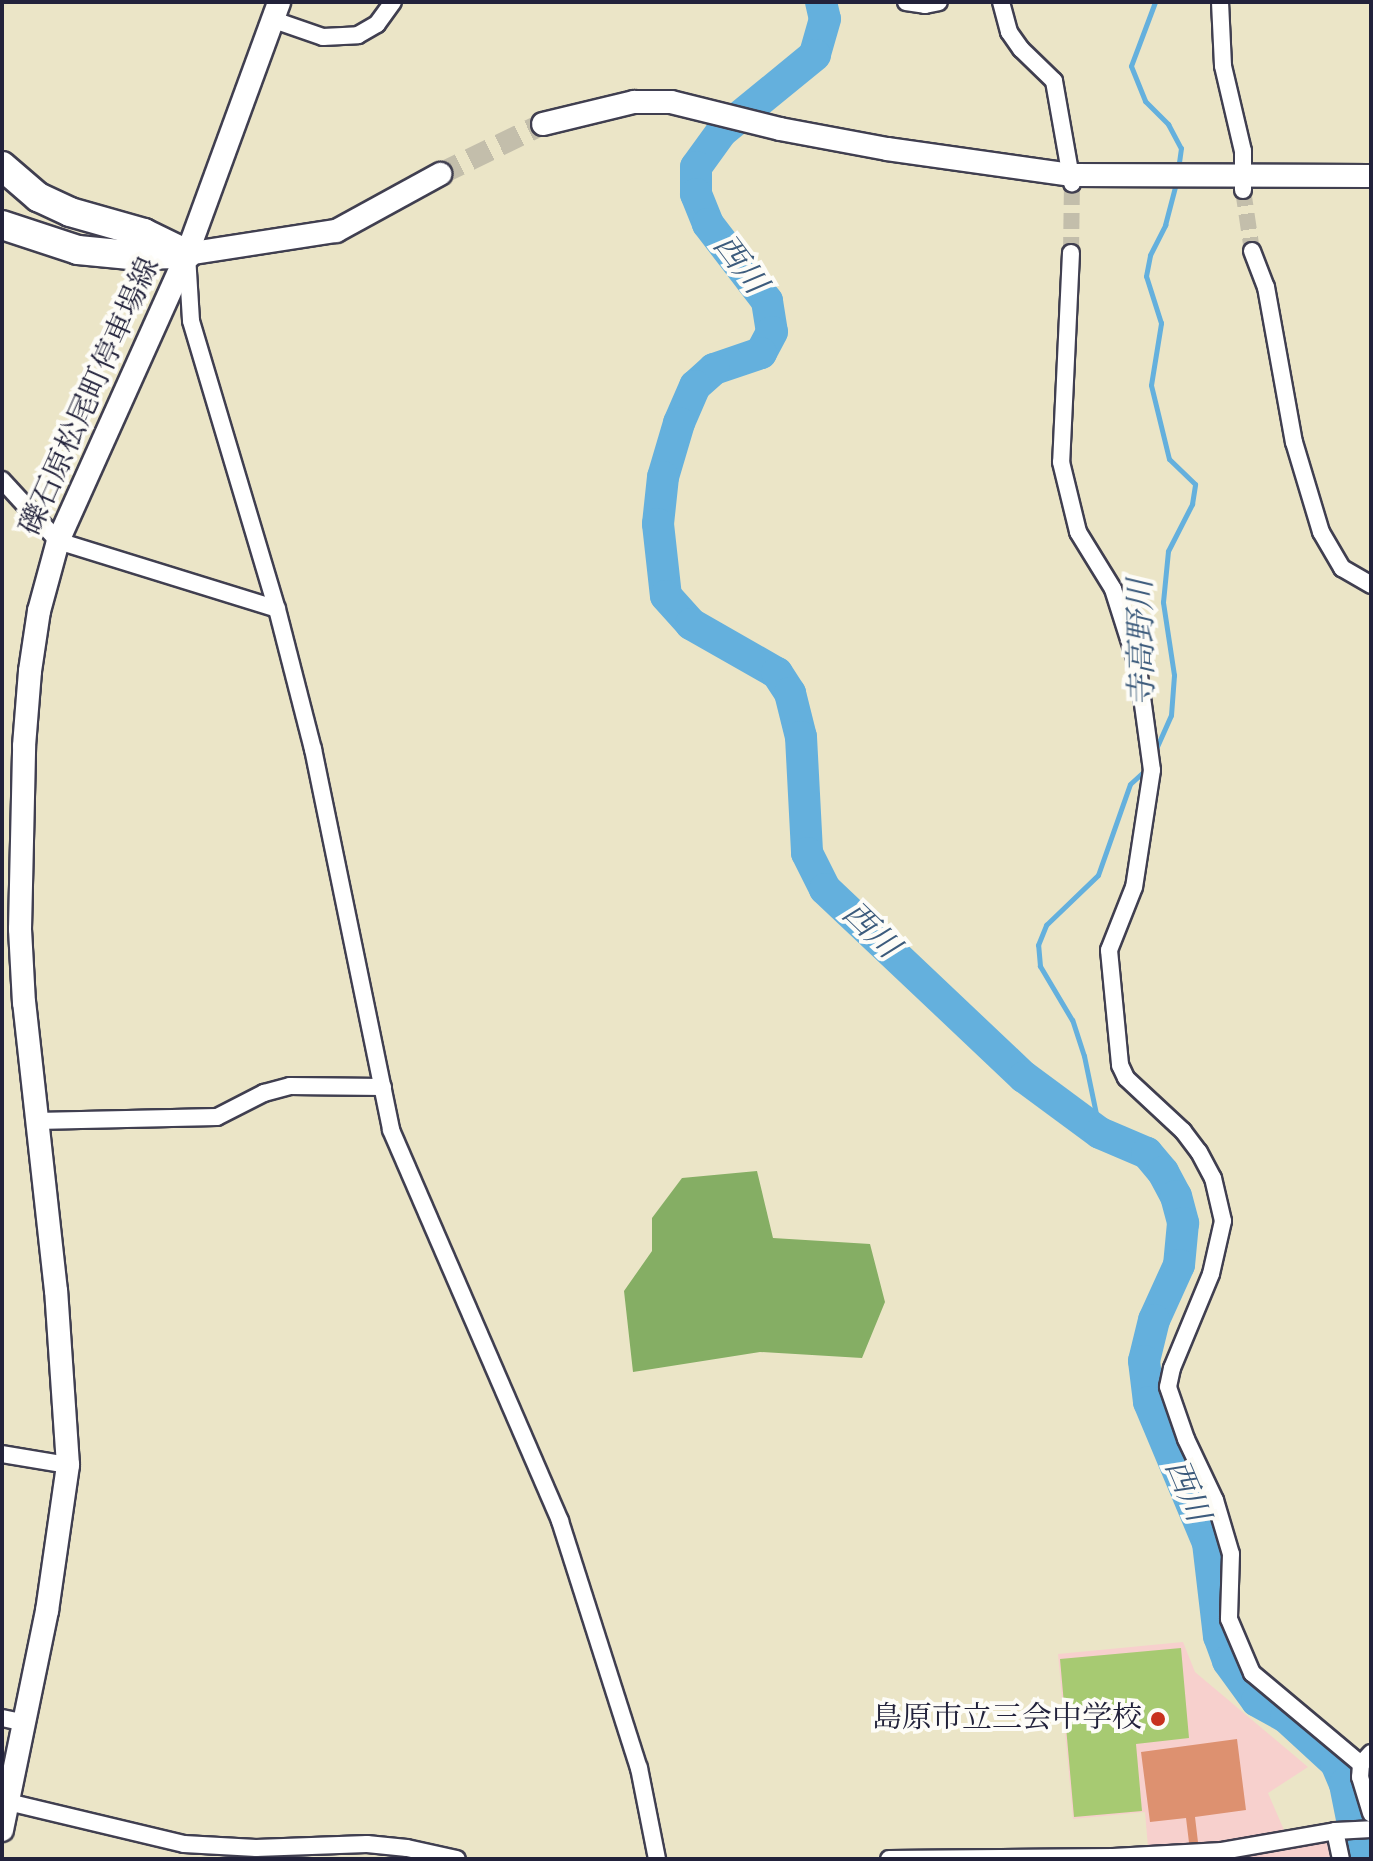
<!DOCTYPE html>
<meta charset="utf-8">
<style>
body{margin:0}
#map{position:relative;width:1373px;height:1861px;overflow:hidden;background:#ebe5c7;font-family:"IM FELL DW Pica","Noto Serif JP",serif}
div>[style]{position:absolute}
.built>*{inset:0;background:#f7d0cd}
.green>*{inset:0;background:#a7ca72}
.forest>*{inset:0;background:#85ae64}
.stream>*{height:5px;margin:-2.5px;padding:0 2.5px;transform-origin:2.5px;border-radius:2.5px;background:#64b0dd}
.river>*{height:32px;margin:-16px;padding:0 16px;transform-origin:16px;border-radius:16px;background:#64b0dd}
.building>*{inset:0;background:#dd9170}
.street-tunnel>*{height:16px;margin-top:-8px;transform-origin:0;background:repeating-linear-gradient(90deg,#c3beab 0 16px,transparent 0 24px)}
.secondary-tunnel>*{height:22px;margin-top:-11px;transform-origin:0;background:repeating-linear-gradient(90deg,#c3beab 0 22px,transparent 0 33px)}
.roads{filter:drop-shadow(2px 0 #403f50) drop-shadow(-2px 0 #403f50) drop-shadow(0 2px #403f50) drop-shadow(0 -2px #403f50)}
.street>*{height:16px;margin:-8px;padding:0 8px;transform-origin:8px;border-radius:8px;background:#fff}
.secondary>*{height:22px;margin:-11px;padding:0 11px;transform-origin:11px;border-radius:11px;background:#fff}
.highway>*{height:28px;margin:-14px;padding:0 14px;transform-origin:14px;border-radius:14px;background:#fff}
.dots>*{width:22px;height:22px;translate:-50% -50%;box-sizing:border-box;border:4px solid #fdfcf7;border-radius:50%}
span{translate:-50% -50%;white-space:nowrap;text-align:center;line-height:1.15;-webkit-text-stroke:8px #fdfcf7;paint-order:stroke}
.street-label{font-size:30px;color:#22223b}
.poi-label{font-size:30px;color:#22223b}
.right{translate:-100% -50%;text-align:right}
.water-label{font-size:32px;color:#3c5b7c;font-style:italic}
.frame{position:absolute;inset:0;border:4px solid #22223b;pointer-events:none}
</style>
<div id="map">
<div class="built">
<i style="clip-path:polygon(1183px 1642px,1195px 1672px,1308px 1767px,1268px 1793px,1284px 1830px,1262px 1838px,1148px 1847px,1145px 1812px,1073px 1819px,1058px 1654px)"></i>
<i style="clip-path:polygon(1331px 1838px,1336px 1859px,1208px 1859px)"></i>
</div>
<div class="green">
<i style="clip-path:polygon(1181px 1648px,1189px 1738px,1136px 1744px,1142px 1811px,1074px 1817px,1060px 1659px)"></i>
</div>
<div class="forest">
<i style="clip-path:polygon(757px 1171px,773px 1238px,870px 1244px,885px 1302px,862px 1358px,760px 1352px,633px 1372px,624px 1291px,652px 1251px,652px 1218px,682px 1178px)"></i>
</div>
<div class="stream">
<i style="left:1155px;top:2px;width:68px;rotate:110.6deg"></i>
<i style="left:1131px;top:66px;width:38px;rotate:68deg"></i>
<i style="left:1145px;top:101px;width:33px;rotate:45deg"></i>
<i style="left:1168px;top:124px;width:27px;rotate:62deg"></i>
<i style="left:1181px;top:148px;width:21px;rotate:98deg"></i>
<i style="left:1155px;top:751px;width:39px;rotate:-66deg"></i>
<i style="left:1171px;top:715px;width:40px;rotate:-85.7deg"></i>
<i style="left:1174px;top:675px;width:74px;rotate:-98.6deg"></i>
<i style="left:1163px;top:602px;width:51px;rotate:-84.4deg"></i>
<i style="left:1168px;top:551px;width:53px;rotate:-62.9deg"></i>
<i style="left:1192px;top:504px;width:20px;rotate:-81deg"></i>
<i style="left:1195px;top:484px;width:36px;rotate:-136deg"></i>
<i style="left:1169px;top:459px;width:76px;rotate:-103.7deg"></i>
<i style="left:1151px;top:385px;width:63px;rotate:-80.8deg"></i>
<i style="left:1161px;top:323px;width:49px;rotate:-107.7deg"></i>
<i style="left:1146px;top:276px;width:21px;rotate:-79deg"></i>
<i style="left:1150px;top:255px;width:34px;rotate:-63deg"></i>
<i style="left:1165px;top:225px;width:43px;rotate:-75.3deg"></i>
<i style="left:1100px;top:1133px;width:79px;rotate:-101.7deg"></i>
<i style="left:1084px;top:1056px;width:38px;rotate:-108deg"></i>
<i style="left:1072px;top:1020px;width:63px;rotate:-120.7deg"></i>
<i style="left:1040px;top:966px;width:21px;rotate:-95deg"></i>
<i style="left:1038px;top:945px;width:22px;rotate:-68deg"></i>
<i style="left:1046px;top:925px;width:72px;rotate:-43.9deg"></i>
<i style="left:1098px;top:875px;width:96px;rotate:-70.6deg"></i>
<i style="left:1130px;top:784px;width:24px;rotate:-42deg"></i>
</div>
<div class="river">
<i style="left:821px;top:2px;width:17px;rotate:77deg"></i>
<i style="left:825px;top:19px;width:37px;rotate:106deg"></i>
<i style="left:815px;top:55px;width:120px;rotate:140.7deg"></i>
<i style="left:722px;top:131px;width:44px;rotate:125.8deg"></i>
<i style="left:696px;top:167px;width:27px;rotate:90deg"></i>
<i style="left:696px;top:194px;width:32px;rotate:68deg"></i>
<i style="left:708px;top:224px;width:97px;rotate:52.5deg"></i>
<i style="left:767px;top:301px;width:31px;rotate:81deg"></i>
<i style="left:772px;top:332px;width:24px;rotate:118deg"></i>
<i style="left:761px;top:353px;width:50px;rotate:161.2deg"></i>
<i style="left:714px;top:369px;width:25px;rotate:138deg"></i>
<i style="left:695px;top:386px;width:40px;rotate:113.4deg"></i>
<i style="left:679px;top:423px;width:56px;rotate:106.5deg"></i>
<i style="left:663px;top:477px;width:47px;rotate:96.1deg"></i>
<i style="left:658px;top:524px;width:72px;rotate:83.7deg"></i>
<i style="left:666px;top:596px;width:38px;rotate:48deg"></i>
<i style="left:691px;top:624px;width:99px;rotate:29.7deg"></i>
<i style="left:777px;top:673px;width:24px;rotate:57deg"></i>
<i style="left:790px;top:693px;width:45px;rotate:76deg"></i>
<i style="left:801px;top:737px;width:116px;rotate:87deg"></i>
<i style="left:807px;top:853px;width:40px;rotate:63.4deg"></i>
<i style="left:825px;top:889px;width:274px;rotate:43.4deg"></i>
<i style="left:1024px;top:1077px;width:94px;rotate:36.4deg"></i>
<i style="left:1100px;top:1133px;width:51px;rotate:23.1deg"></i>
<i style="left:1147px;top:1153px;width:25px;rotate:50deg"></i>
<i style="left:1163px;top:1172px;width:27px;rotate:62deg"></i>
<i style="left:1176px;top:1196px;width:28px;rotate:75deg"></i>
<i style="left:1183px;top:1223px;width:42px;rotate:95.4deg"></i>
<i style="left:1179px;top:1265px;width:60px;rotate:114.4deg"></i>
<i style="left:1154px;top:1320px;width:42px;rotate:103.7deg"></i>
<i style="left:1144px;top:1361px;width:41px;rotate:83deg"></i>
<i style="left:1149px;top:1402px;width:153px;rotate:67.3deg"></i>
<i style="left:1208px;top:1543px;width:94px;rotate:83.3deg"></i>
<i style="left:1219px;top:1636px;width:27px;rotate:70deg"></i>
<i style="left:1228px;top:1661px;width:49px;rotate:54.1deg"></i>
<i style="left:1257px;top:1701px;width:33px;rotate:29deg"></i>
<i style="left:1286px;top:1717px;width:68px;rotate:42.6deg"></i>
<i style="left:1336px;top:1763px;width:23px;rotate:67deg"></i>
<i style="left:1345px;top:1784px;width:76px;rotate:78.7deg"></i>
</div>
<div class="building">
<i style="clip-path:polygon(1237px 1739px,1246px 1810px,1195px 1817px,1200px 1859px,1191px 1859px,1186px 1818px,1150px 1822px,1141px 1752px)"></i>
</div>
<div class="street-tunnel">
<i style="left:1243px;top:190px;width:62px;rotate:81.6deg"></i>
<i style="left:1071px;top:253px;width:70px;rotate:-89.2deg"></i>
</div>
<div class="secondary-tunnel">
<i style="left:440px;top:174px;width:114px;rotate:-25.9deg"></i>
</div>
<div class="roads">
<div class="street">
<i style="left:906px;top:2px;width:19px;rotate:9deg"></i>
<i style="left:925px;top:5px;width:14px;rotate:-12deg"></i>
<i style="left:1001px;top:2px;width:31px;rotate:75deg"></i>
<i style="left:1009px;top:32px;width:21px;rotate:55deg"></i>
<i style="left:1021px;top:49px;width:46px;rotate:44.1deg"></i>
<i style="left:1054px;top:81px;width:104px;rotate:80deg"></i>
<i style="left:1220px;top:2px;width:64px;rotate:87.3deg"></i>
<i style="left:1223px;top:66px;width:87px;rotate:76.8deg"></i>
<i style="left:1243px;top:151px;width:39px;rotate:90deg"></i>
<i style="left:271px;top:19px;width:55px;rotate:19.1deg"></i>
<i style="left:323px;top:37px;width:35px;rotate:-3deg"></i>
<i style="left:358px;top:35px;width:22px;rotate:-30deg"></i>
<i style="left:377px;top:24px;width:27px;rotate:-54deg"></i>
<i style="left:1252px;top:251px;width:39px;rotate:69deg"></i>
<i style="left:1266px;top:287px;width:158px;rotate:79.8deg"></i>
<i style="left:1294px;top:442px;width:94px;rotate:73.3deg"></i>
<i style="left:1321px;top:532px;width:42px;rotate:59.7deg"></i>
<i style="left:1342px;top:568px;width:34px;rotate:30deg"></i>
<i style="left:1071px;top:253px;width:209px;rotate:92.7deg"></i>
<i style="left:1061px;top:462px;width:72px;rotate:76.3deg"></i>
<i style="left:1078px;top:532px;width:67px;rotate:58.4deg"></i>
<i style="left:1113px;top:589px;width:83px;rotate:72.4deg"></i>
<i style="left:1138px;top:668px;width:103px;rotate:82.2deg"></i>
<i style="left:1152px;top:770px;width:118px;rotate:98.7deg"></i>
<i style="left:1134px;top:887px;width:68px;rotate:111.6deg"></i>
<i style="left:1109px;top:950px;width:116px;rotate:84.5deg"></i>
<i style="left:1120px;top:1065px;width:14px;rotate:65deg"></i>
<i style="left:1126px;top:1078px;width:78px;rotate:42.9deg"></i>
<i style="left:1183px;top:1131px;width:26px;rotate:53deg"></i>
<i style="left:1199px;top:1152px;width:30px;rotate:62deg"></i>
<i style="left:1213px;top:1178px;width:44px;rotate:76.9deg"></i>
<i style="left:1223px;top:1221px;width:54px;rotate:102.8deg"></i>
<i style="left:1211px;top:1274px;width:102px;rotate:112.5deg"></i>
<i style="left:1172px;top:1368px;width:19px;rotate:102deg"></i>
<i style="left:1168px;top:1387px;width:55px;rotate:70.9deg"></i>
<i style="left:1186px;top:1439px;width:68px;rotate:64.6deg"></i>
<i style="left:1215px;top:1500px;width:56px;rotate:73.5deg"></i>
<i style="left:1231px;top:1554px;width:65px;rotate:91.8deg"></i>
<i style="left:1229px;top:1619px;width:59px;rotate:66.9deg"></i>
<i style="left:1252px;top:1673px;width:142px;rotate:39.9deg"></i>
<i style="left:187px;top:255px;width:66px;rotate:86.5deg"></i>
<i style="left:191px;top:321px;width:301px;rotate:73.4deg"></i>
<i style="left:277px;top:609px;width:145px;rotate:75.6deg"></i>
<i style="left:313px;top:749px;width:389px;rotate:78.4deg"></i>
<i style="left:391px;top:1130px;width:426px;rotate:66.6deg"></i>
<i style="left:560px;top:1521px;width:259px;rotate:72.3deg"></i>
<i style="left:639px;top:1768px;width:93px;rotate:78.8deg"></i>
<i style="left:2px;top:480px;width:83px;rotate:47.4deg"></i>
<i style="left:58px;top:541px;width:229px;rotate:17.2deg"></i>
<i style="left:36px;top:1121px;width:181px;rotate:-1.3deg"></i>
<i style="left:217px;top:1117px;width:53px;rotate:-27.1deg"></i>
<i style="left:264px;top:1093px;width:27px;rotate:-15deg"></i>
<i style="left:290px;top:1086px;width:93px;rotate:0.6deg"></i>
<i style="left:2px;top:1454px;width:67px;rotate:9.5deg"></i>
<i style="left:2px;top:1718px;width:24px;rotate:12deg"></i>
<i style="left:1371px;top:1753px;width:15px;rotate:132deg"></i>
<i style="left:1361px;top:1764px;width:13px;rotate:94deg"></i>
<i style="left:1360px;top:1777px;width:38px;rotate:73deg"></i>
<i style="left:8px;top:1802px;width:181px;rotate:13.4deg"></i>
<i style="left:184px;top:1844px;width:72px;rotate:3.2deg"></i>
<i style="left:256px;top:1848px;width:111px;rotate:-2.1deg"></i>
<i style="left:367px;top:1844px;width:40px;rotate:5.7deg"></i>
<i style="left:407px;top:1848px;width:51px;rotate:12.4deg"></i>
<i style="left:1335px;top:1831px;width:29px;rotate:78deg"></i>
<i style="left:889px;top:1859px;width:224px;rotate:-0.5deg"></i>
<i style="left:1113px;top:1857px;width:109px;rotate:-3.2deg"></i>
<i style="left:1222px;top:1851px;width:115px;rotate:-10deg"></i>
<i style="left:1335px;top:1831px;width:36px;rotate:-3deg"></i>
</div>
<div class="secondary">
<i style="left:543px;top:124px;width:94px;rotate:-13.6deg"></i>
<i style="left:634px;top:102px;width:37px"></i>
<i style="left:671px;top:102px;width:112px;rotate:13.9deg"></i>
<i style="left:780px;top:129px;width:109px;rotate:10.6deg"></i>
<i style="left:887px;top:149px;width:187px;rotate:8deg"></i>
<i style="left:1072px;top:175px;width:299px;rotate:0.2deg"></i>
<i style="left:187px;top:254px;width:151px;rotate:-8.8deg"></i>
<i style="left:336px;top:231px;width:119px;rotate:-28.7deg"></i>
<i style="left:2px;top:1830px;width:224px;rotate:-78.4deg"></i>
<i style="left:47px;top:1611px;width:148px;rotate:-81.8deg"></i>
<i style="left:68px;top:1465px;width:174px;rotate:-93.9deg"></i>
<i style="left:56px;top:1291px;width:290px;rotate:-96.3deg"></i>
<i style="left:24px;top:1003px;width:74px;rotate:-93.1deg"></i>
<i style="left:20px;top:929px;width:183px;rotate:-88.7deg"></i>
<i style="left:24px;top:746px;width:75px;rotate:-85.4deg"></i>
<i style="left:30px;top:671px;width:61px;rotate:-81.5deg"></i>
<i style="left:39px;top:611px;width:73px;rotate:-74.8deg"></i>
<i style="left:58px;top:541px;width:315px;rotate:-65.8deg"></i>
<i style="left:187px;top:254px;width:268px;rotate:-69.9deg"></i>
</div>
<div class="highway">
<i style="left:2px;top:166px;width:48px;rotate:40.7deg"></i>
<i style="left:38px;top:197px;width:35px;rotate:25deg"></i>
<i style="left:70px;top:212px;width:77px;rotate:15.8deg"></i>
<i style="left:144px;top:233px;width:48px;rotate:26deg"></i>
<i style="left:2px;top:225px;width:80px;rotate:18.2deg"></i>
<i style="left:78px;top:250px;width:52px;rotate:5.5deg"></i>
<i style="left:130px;top:255px;width:52px;rotate:-1.1deg"></i>
</div>
</div>
<div class="dots">
<i style="left:1158px;top:1719px;background:#c8321e"></i>
</div>
<div class="street-label">
<span style="left:91px;top:397px;rotate:-66deg">礫石原松尾町停車場線</span>
</div>
<div class="poi-label">
<span class="right" style="left:1142px;top:1719px">島原市立三会中学校</span>
</div>
<div class="water-label">
<span style="left:739px;top:265px;rotate:53deg">西川</span>
<span style="left:1143px;top:643px;rotate:-91deg">寺高野川</span>
<span style="left:870px;top:931px;rotate:44deg">西川</span>
<span style="left:1186px;top:1491px;rotate:67deg">西川</span>
</div>
<div class="frame"></div>
</div>
